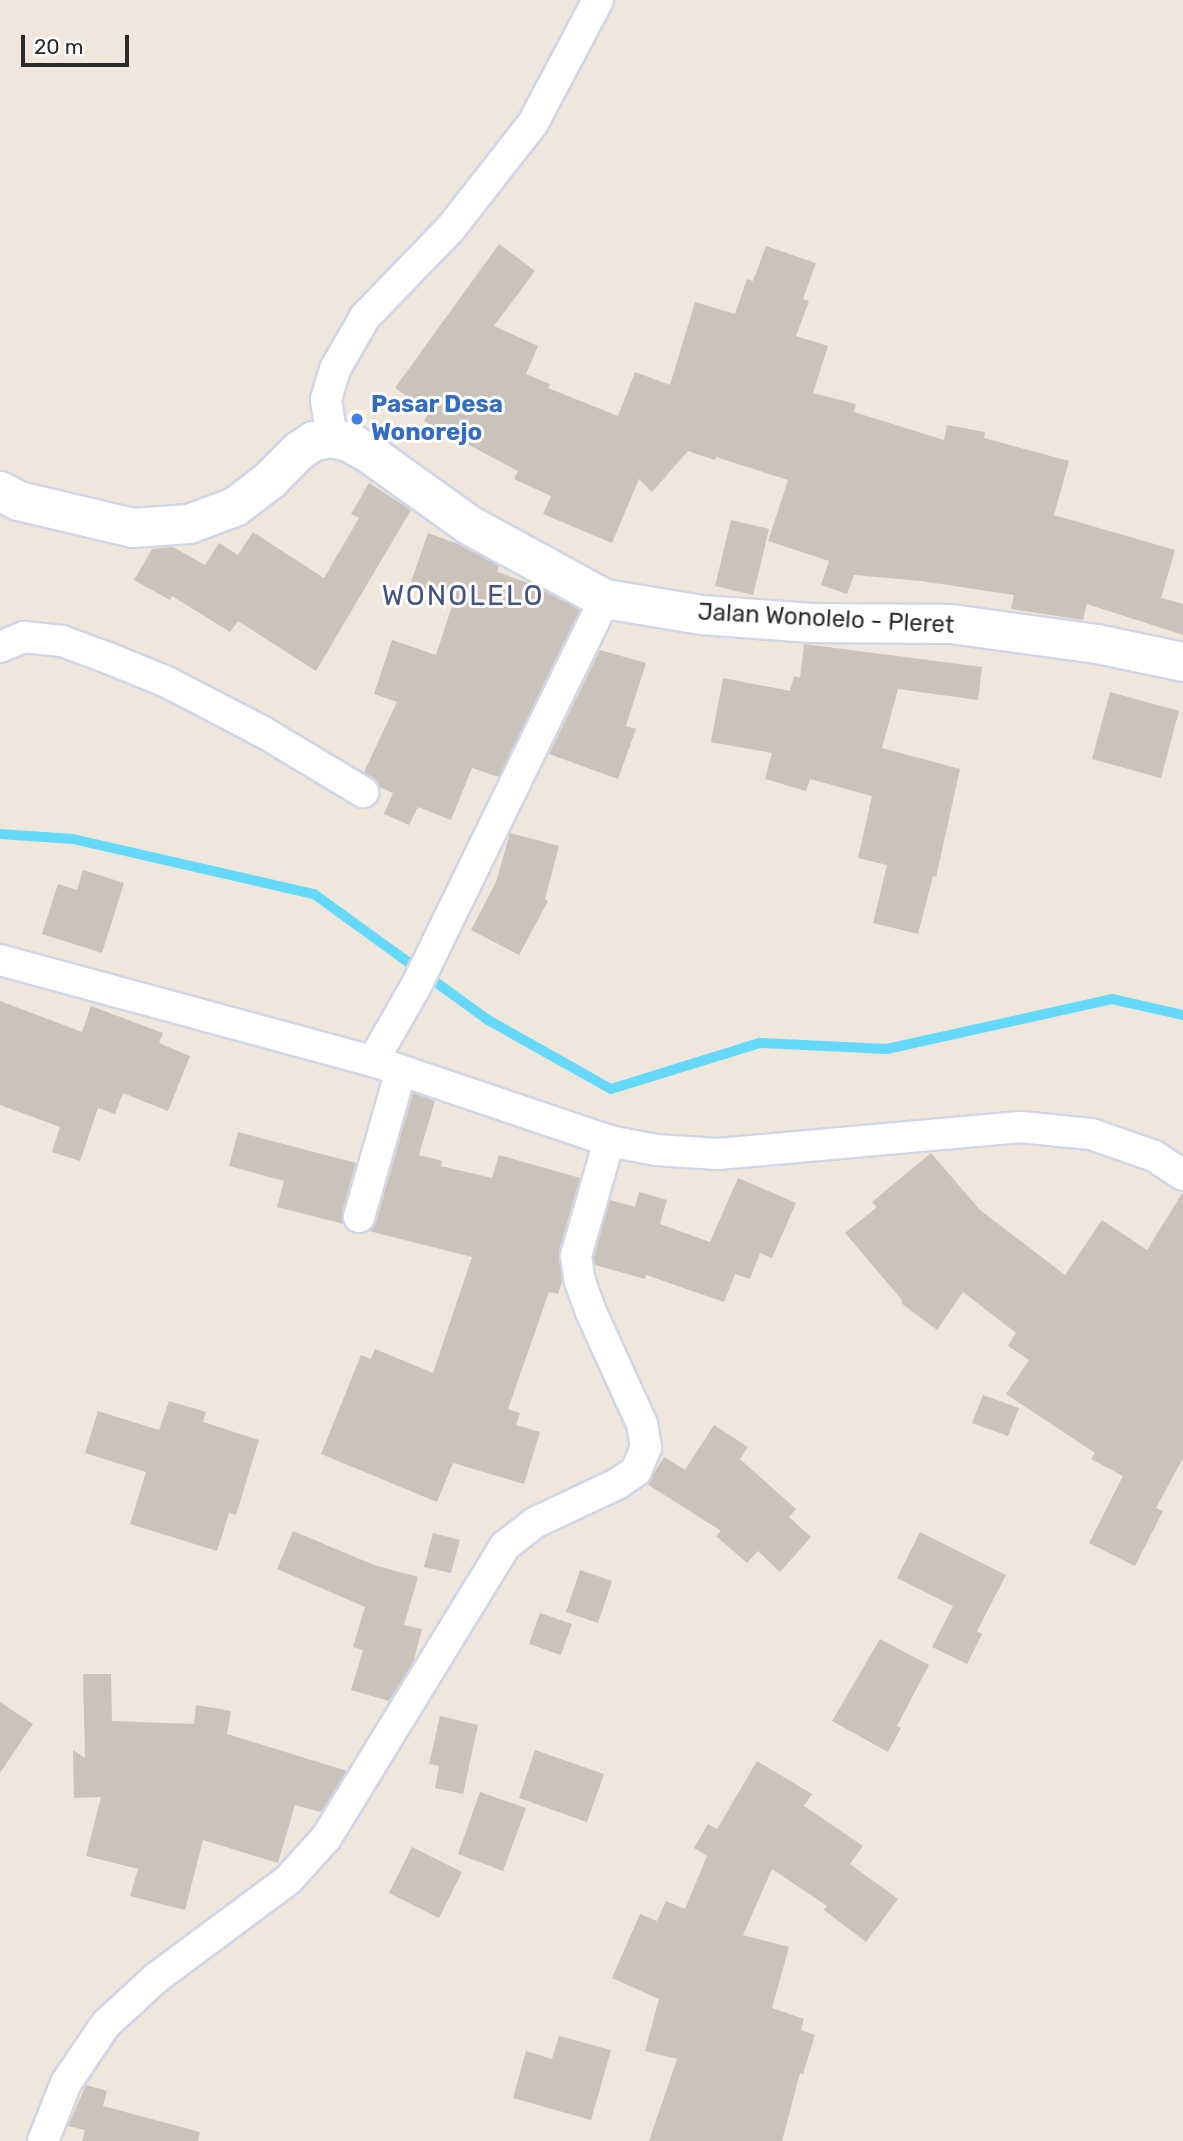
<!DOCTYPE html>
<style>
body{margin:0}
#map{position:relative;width:1183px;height:2141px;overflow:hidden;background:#efe6dc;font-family:Rubik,sans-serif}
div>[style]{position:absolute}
.stream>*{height:10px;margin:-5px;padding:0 5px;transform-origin:5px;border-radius:5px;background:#65d9fc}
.building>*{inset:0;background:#cac3bc}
.roads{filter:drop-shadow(2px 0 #d1d6e6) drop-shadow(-2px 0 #d1d6e6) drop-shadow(0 2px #d1d6e6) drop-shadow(0 -2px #d1d6e6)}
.minor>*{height:30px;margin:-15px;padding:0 15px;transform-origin:15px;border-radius:15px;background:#fff}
.secondary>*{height:38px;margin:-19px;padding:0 19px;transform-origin:19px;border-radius:19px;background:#fff}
.dots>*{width:19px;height:19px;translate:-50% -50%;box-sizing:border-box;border:4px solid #fff;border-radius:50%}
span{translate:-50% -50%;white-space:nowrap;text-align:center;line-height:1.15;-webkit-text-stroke:6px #fff;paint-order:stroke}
.shop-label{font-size:24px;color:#366cbe;font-weight:700}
.left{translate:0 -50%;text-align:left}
.street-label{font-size:24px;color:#2c2c2c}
.quarter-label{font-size:28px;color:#465382;letter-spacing:2px}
.scale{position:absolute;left:21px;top:35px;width:108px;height:32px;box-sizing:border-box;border:4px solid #2c2c2c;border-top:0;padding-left:9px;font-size:21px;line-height:24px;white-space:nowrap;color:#2c2c2c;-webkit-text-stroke:5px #fff;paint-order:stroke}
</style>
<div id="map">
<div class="stream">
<i style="left:0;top:834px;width:73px;rotate:3.9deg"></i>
<i style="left:73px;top:839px;width:247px;rotate:12.9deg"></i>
<i style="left:314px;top:894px;width:215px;rotate:35.9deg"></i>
<i style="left:488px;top:1020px;width:141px;rotate:29.3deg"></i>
<i style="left:611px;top:1089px;width:156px;rotate:-17.2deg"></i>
<i style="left:760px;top:1043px;width:127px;rotate:2.7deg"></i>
<i style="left:887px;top:1049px;width:230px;rotate:-12.5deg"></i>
<i style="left:1112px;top:999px;width:73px;rotate:12.7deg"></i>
</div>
<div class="building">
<i style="clip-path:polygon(499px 244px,535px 271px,494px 326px,538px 346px,526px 374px,550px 384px,548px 388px,618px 416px,635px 372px,670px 385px,695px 302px,735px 314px,747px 279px,753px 281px,766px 246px,816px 263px,803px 299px,809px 301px,796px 336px,828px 346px,813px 393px,856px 404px,854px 412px,944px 440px,947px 425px,985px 432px,984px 438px,1069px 461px,1054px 515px,1175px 550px,1161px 598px,1183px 604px,1183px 635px,1087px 604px,1083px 620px,1011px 609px,1014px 595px,921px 581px,854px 575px,847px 594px,821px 585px,829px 561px,768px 541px,788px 480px,716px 457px,715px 460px,688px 451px,652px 492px,639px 479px,612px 543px,543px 514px,551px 496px,514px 479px,518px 471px,424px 421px,429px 412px,395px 388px)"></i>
<i style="clip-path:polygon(369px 483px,411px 510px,316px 671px,238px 621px,230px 632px,172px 596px,170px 600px,134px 580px,152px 549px,173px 547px,205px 565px,219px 543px,238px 555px,253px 532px,324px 578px,359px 518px,351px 514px)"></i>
<i style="clip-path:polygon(731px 520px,769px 529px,753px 595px,715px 586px)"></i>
<i style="clip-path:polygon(428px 533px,458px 544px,499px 566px,497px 572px,531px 584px,580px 610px,499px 777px,472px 768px,451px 820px,418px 807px,409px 825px,384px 814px,393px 793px,379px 787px,364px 772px,397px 702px,374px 694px,392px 640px,436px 655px,453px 603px,409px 588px)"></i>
<i style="clip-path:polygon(804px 644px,982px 667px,978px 700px,898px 689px,882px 748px,960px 769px,936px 877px,933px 876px,918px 934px,873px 923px,887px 865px,858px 858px,872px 796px,810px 779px,806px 791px,765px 779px,772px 753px,711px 742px,723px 678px,790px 691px,794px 676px,800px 678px)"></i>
<i style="clip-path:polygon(600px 650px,646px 663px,626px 726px,636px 729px,618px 779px,549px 754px)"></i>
<i style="clip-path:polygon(1110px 692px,1179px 711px,1161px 778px,1092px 759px)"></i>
<i style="clip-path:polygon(510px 833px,559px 846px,545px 899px,548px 901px,519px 955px,471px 930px,496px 882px)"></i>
<i style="clip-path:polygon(83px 870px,124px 883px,102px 953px,42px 934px,58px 884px,77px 890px)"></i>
<i style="clip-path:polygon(0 1001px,82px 1032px,91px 1006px,163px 1033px,159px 1043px,190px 1056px,168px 1111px,123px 1093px,115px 1114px,98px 1108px,80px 1161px,52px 1152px,60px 1127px,0 1105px)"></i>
<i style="clip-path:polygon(413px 1093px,435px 1101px,419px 1155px,442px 1161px,441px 1166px,492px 1178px,499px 1155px,580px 1178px,559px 1251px,562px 1282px,558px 1294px,549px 1292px,508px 1409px,520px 1413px,516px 1425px,540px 1432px,524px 1484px,453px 1463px,437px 1502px,321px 1454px,361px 1355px,371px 1359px,375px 1349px,433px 1373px,472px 1257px,369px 1231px,376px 1222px)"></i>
<i style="clip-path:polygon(238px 1132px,356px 1163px,342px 1212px,344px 1224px,277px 1207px,284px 1181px,229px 1166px)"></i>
<i style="clip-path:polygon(931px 1153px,980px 1210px,1065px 1275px,1102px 1220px,1147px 1250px,1183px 1192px,1183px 1458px,1156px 1508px,1163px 1511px,1135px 1566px,1089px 1543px,1123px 1476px,1091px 1459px,1095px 1453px,1006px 1394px,1029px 1360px,1008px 1346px,1016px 1333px,963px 1292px,937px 1330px,901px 1303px,902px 1300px,845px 1233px,877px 1207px,872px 1202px)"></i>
<i style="clip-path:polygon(738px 1178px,796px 1203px,772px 1258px,760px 1253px,750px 1279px,735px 1274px,724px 1302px,646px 1275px,645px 1279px,595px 1265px,594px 1257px,610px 1200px,635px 1207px,639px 1192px,667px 1200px,660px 1224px,710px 1242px)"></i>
<i style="clip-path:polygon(983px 1395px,1019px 1408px,1008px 1436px,972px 1423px)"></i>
<i style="clip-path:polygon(169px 1401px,206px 1412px,203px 1422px,259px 1440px,236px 1515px,229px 1513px,217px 1551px,130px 1524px,146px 1472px,85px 1453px,98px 1411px,159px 1430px)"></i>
<i style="clip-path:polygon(714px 1425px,748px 1447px,740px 1459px,796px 1509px,789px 1517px,811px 1537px,780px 1572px,758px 1551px,747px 1563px,716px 1536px,721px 1531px,647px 1484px,664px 1457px,685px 1470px)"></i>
<i style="clip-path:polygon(293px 1531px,374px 1565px,418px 1577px,404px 1625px,422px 1629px,413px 1663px,389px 1701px,351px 1690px,363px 1650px,353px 1647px,365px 1607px,277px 1569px)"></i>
<i style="clip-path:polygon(920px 1532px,1006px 1575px,977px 1631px,982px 1634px,967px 1664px,932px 1647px,953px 1606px,897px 1578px)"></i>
<i style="clip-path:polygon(433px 1533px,460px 1540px,451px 1573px,424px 1567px)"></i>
<i style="clip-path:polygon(580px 1570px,612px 1581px,598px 1623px,566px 1612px)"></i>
<i style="clip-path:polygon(540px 1613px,572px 1624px,561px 1655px,529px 1644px)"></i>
<i style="clip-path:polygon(880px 1639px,929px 1665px,897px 1726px,901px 1728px,888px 1752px,832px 1721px)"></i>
<i style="clip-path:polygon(83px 1674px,111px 1674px,112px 1721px,194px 1724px,196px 1705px,231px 1711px,227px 1734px,347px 1771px,321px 1812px,295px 1805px,278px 1863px,203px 1840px,185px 1910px,130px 1896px,138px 1869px,86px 1856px,101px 1797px,74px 1798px,73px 1750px,85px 1758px)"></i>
<i style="clip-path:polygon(0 1702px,33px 1724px,0 1773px)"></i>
<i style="clip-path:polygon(440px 1716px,478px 1725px,463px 1794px,435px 1788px,439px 1766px,429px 1764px)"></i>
<i style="clip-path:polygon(535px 1750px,604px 1774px,587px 1822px,519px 1798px)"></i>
<i style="clip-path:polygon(757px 1761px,812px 1794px,804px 1806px,863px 1846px,850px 1864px,898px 1899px,866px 1942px,824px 1910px,827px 1906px,772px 1869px,743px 1935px,789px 1947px,772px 2008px,804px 2019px,801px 2030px,815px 2035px,803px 2074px,800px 2073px,782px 2141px,649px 2141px,677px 2059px,645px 2051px,659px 1999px,612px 1978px,640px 1914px,657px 1921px,666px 1901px,685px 1909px,707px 1856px,694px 1848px,708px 1824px,717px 1829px)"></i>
<i style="clip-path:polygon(480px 1792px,526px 1808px,503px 1871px,458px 1854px)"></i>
<i style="clip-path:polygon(412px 1847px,462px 1872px,439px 1918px,389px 1893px)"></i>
<i style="clip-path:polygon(559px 2036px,611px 2050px,591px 2120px,513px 2098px,526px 2051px,552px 2059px)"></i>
<i style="clip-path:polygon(86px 2085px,107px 2091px,103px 2106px,200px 2132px,198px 2141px,82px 2141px,85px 2130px,68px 2126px)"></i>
</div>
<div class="roads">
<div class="minor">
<i style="left:332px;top:438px;width:39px;rotate:-99deg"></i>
<i style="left:326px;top:399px;width:31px;rotate:-73deg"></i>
<i style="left:335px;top:369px;width:60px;rotate:-60deg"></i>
<i style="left:365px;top:317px;width:124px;rotate:-46deg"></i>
<i style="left:451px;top:228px;width:133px;rotate:-52deg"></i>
<i style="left:533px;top:123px;width:139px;rotate:-62.1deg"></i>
<i style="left:0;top:647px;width:26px;rotate:-23deg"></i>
<i style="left:24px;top:637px;width:38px;rotate:6deg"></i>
<i style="left:62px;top:641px;width:49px;rotate:20.3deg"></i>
<i style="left:108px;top:658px;width:64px;rotate:22.1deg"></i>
<i style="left:167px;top:682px;width:108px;rotate:27.5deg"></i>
<i style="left:263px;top:732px;width:117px;rotate:31deg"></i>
<i style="left:0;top:960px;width:386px;rotate:15.2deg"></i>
<i style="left:373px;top:1061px;width:249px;rotate:18.7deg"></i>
<i style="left:609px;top:1141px;width:48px;rotate:10.8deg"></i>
<i style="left:656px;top:1150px;width:62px;rotate:3.7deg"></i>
<i style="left:718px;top:1154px;width:304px;rotate:-5.1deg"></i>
<i style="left:1021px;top:1127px;width:70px;rotate:5.7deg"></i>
<i style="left:1091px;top:1134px;width:67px;rotate:19.2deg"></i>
<i style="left:1154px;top:1156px;width:35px;rotate:33deg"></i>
<i style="left:373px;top:1061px;width:86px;rotate:-60.2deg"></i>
<i style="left:416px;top:986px;width:431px;rotate:-64deg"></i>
<i style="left:359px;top:1217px;width:152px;rotate:-74deg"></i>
<i style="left:43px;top:2141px;width:62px;rotate:-68.4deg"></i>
<i style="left:66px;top:2083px;width:71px;rotate:-55.9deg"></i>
<i style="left:106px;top:2024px;width:68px;rotate:-42.6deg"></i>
<i style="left:156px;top:1978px;width:164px;rotate:-36.6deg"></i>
<i style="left:288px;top:1880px;width:57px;rotate:-47.9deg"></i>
<i style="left:326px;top:1838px;width:342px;rotate:-58.5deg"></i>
<i style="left:505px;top:1546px;width:37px;rotate:-38deg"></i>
<i style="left:534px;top:1523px;width:92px;rotate:-25.2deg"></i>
<i style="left:617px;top:1484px;width:23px;rotate:-34deg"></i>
<i style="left:636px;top:1471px;width:25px;rotate:-67deg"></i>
<i style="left:646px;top:1448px;width:24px;rotate:-99deg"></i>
<i style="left:642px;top:1424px;width:123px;rotate:-114.5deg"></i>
<i style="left:591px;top:1312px;width:32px;rotate:-110deg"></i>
<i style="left:580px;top:1282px;width:26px;rotate:-99deg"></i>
<i style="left:576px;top:1256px;width:120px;rotate:-74deg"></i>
</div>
<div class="secondary">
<i style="left:0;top:491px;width:21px;rotate:28deg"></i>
<i style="left:19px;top:501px;width:117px;rotate:13.3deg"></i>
<i style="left:133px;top:528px;width:56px;rotate:-4.1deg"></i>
<i style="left:189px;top:524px;width:49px;rotate:-20.3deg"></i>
<i style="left:235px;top:507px;width:43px;rotate:-37.4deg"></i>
<i style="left:269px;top:481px;width:42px;rotate:-45deg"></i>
<i style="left:299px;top:451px;width:18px;rotate:-34deg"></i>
<i style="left:314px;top:441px;width:18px;rotate:-9deg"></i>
<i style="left:332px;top:438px;width:20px;rotate:15deg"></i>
<i style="left:351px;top:443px;width:22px;rotate:30deg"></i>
<i style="left:370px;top:454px;width:122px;rotate:35.6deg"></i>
<i style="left:469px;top:525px;width:155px;rotate:28.6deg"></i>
<i style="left:605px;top:599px;width:98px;rotate:9.4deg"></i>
<i style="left:702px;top:615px;width:110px;rotate:4.2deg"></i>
<i style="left:812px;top:623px;width:139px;rotate:0.4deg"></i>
<i style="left:951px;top:624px;width:147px;rotate:7.8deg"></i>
<i style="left:1097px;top:644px;width:88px;rotate:11.8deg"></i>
</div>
</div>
<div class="dots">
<i style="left:357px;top:419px;background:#3f7fe0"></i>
</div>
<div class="shop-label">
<span class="left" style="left:371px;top:419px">Pasar Desa<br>Wonorejo</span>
</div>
<div class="street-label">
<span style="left:826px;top:619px;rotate:3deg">Jalan Wonolelo - Pleret</span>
</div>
<div class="quarter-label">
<span style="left:463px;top:596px">WONOLELO</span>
</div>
<div class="scale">20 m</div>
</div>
